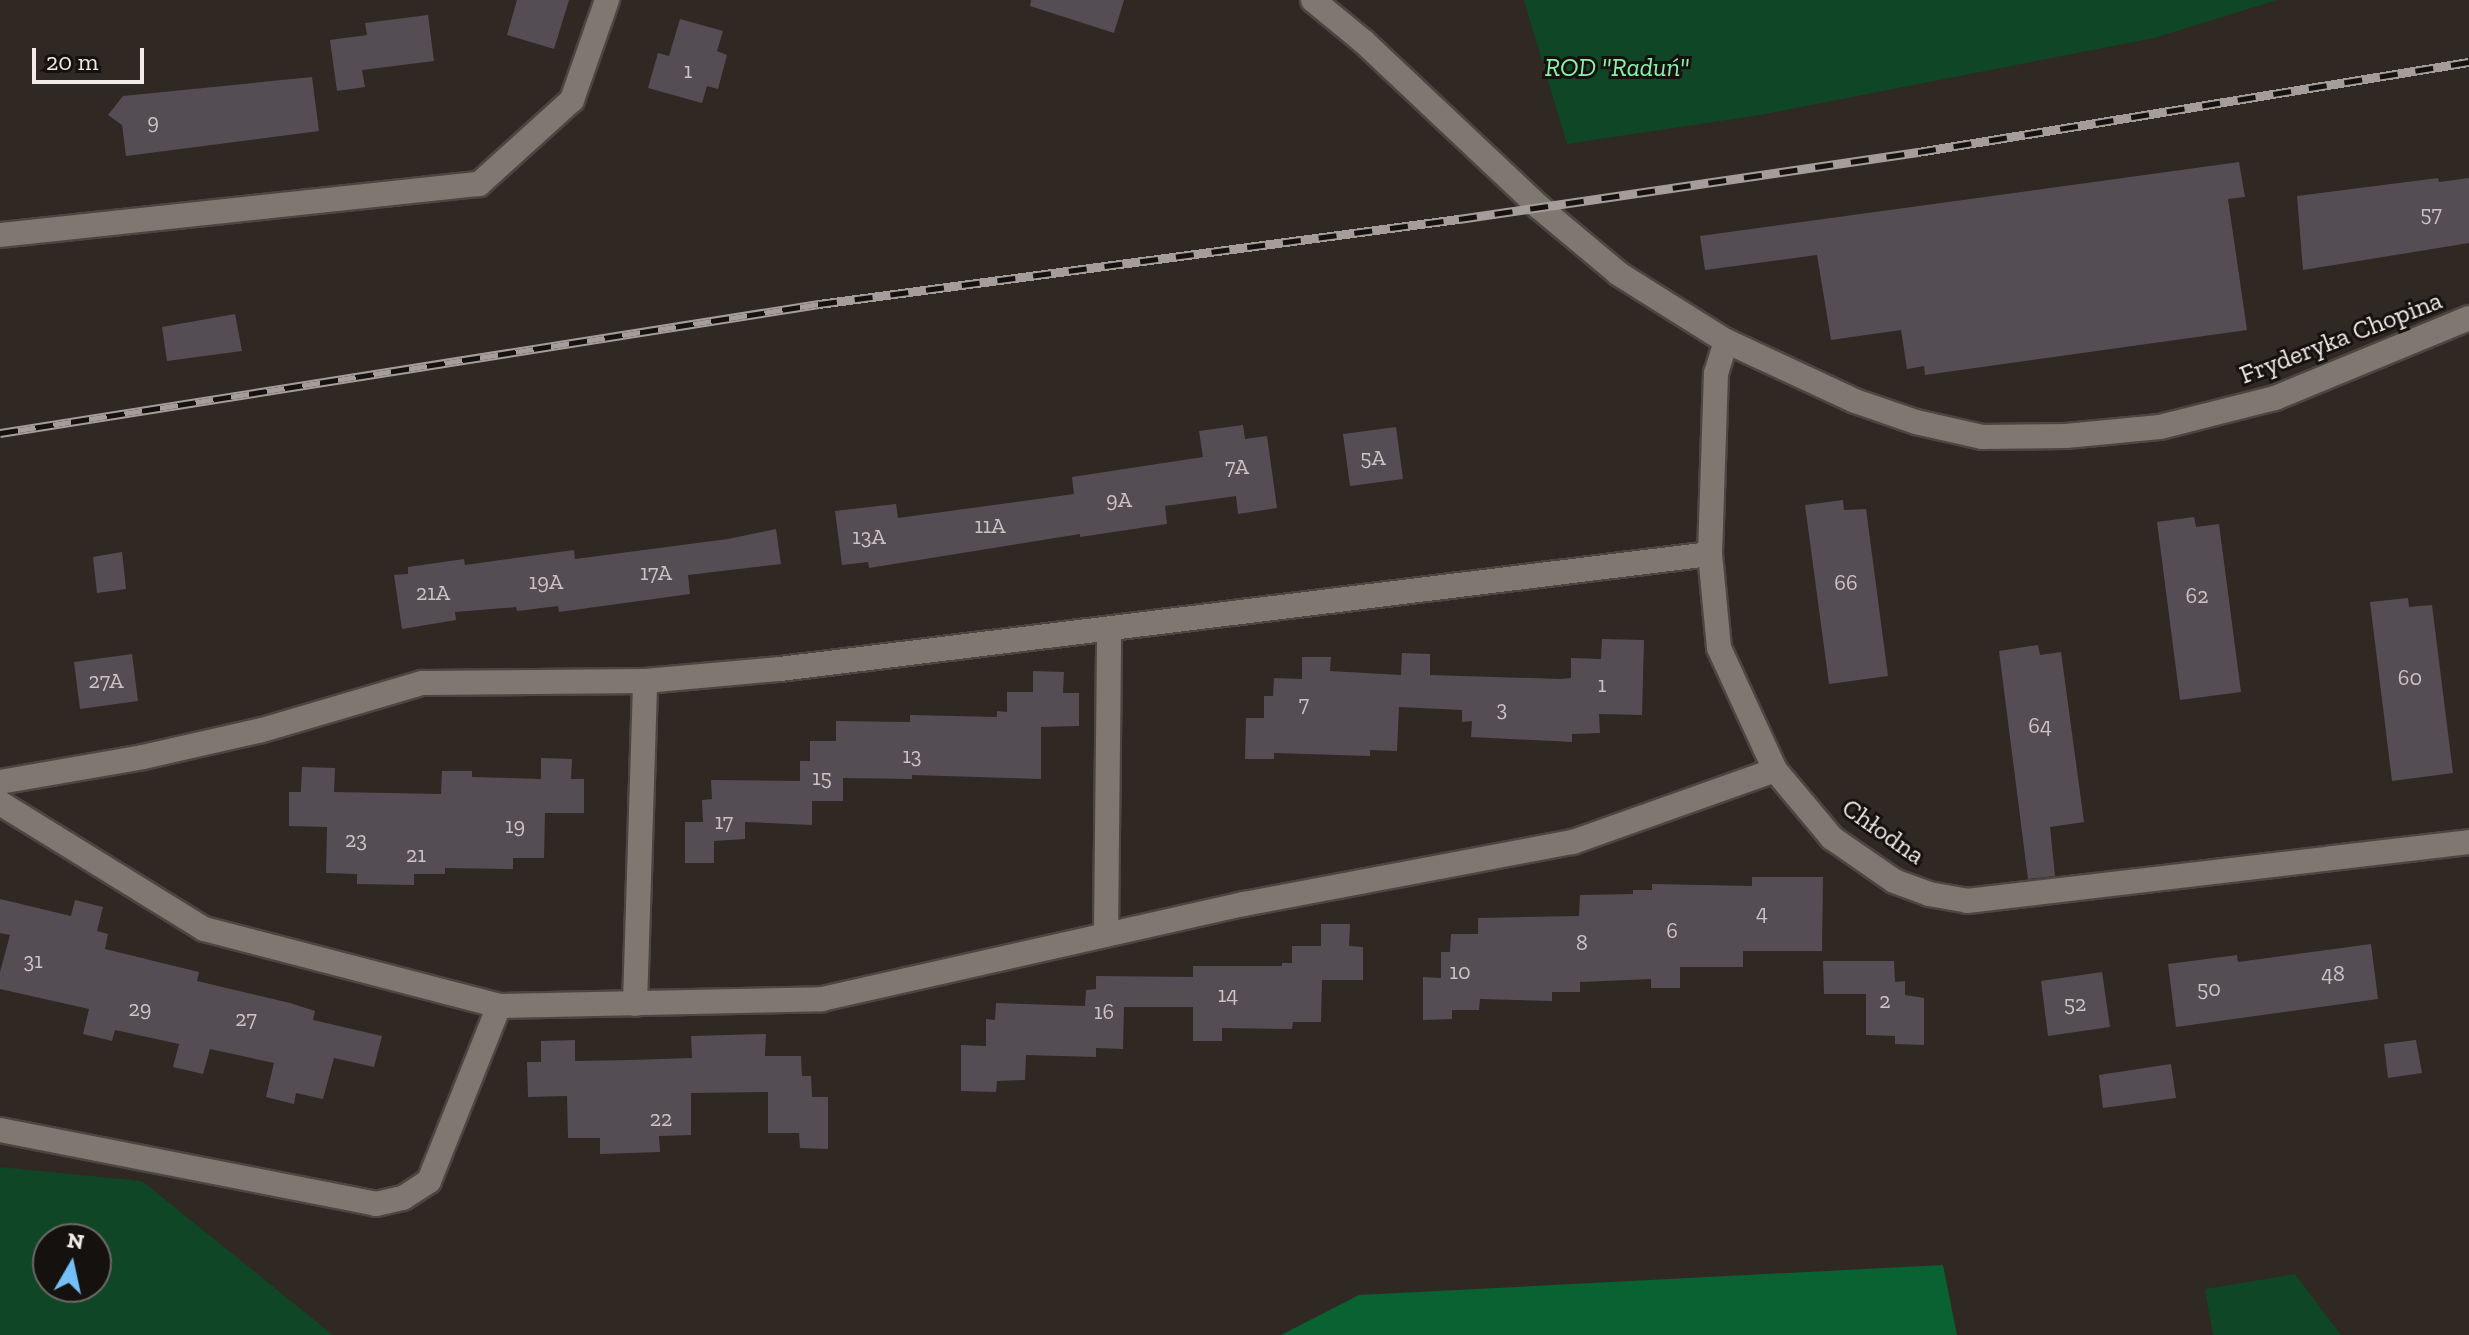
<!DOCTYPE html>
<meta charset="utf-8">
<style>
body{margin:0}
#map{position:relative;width:2469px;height:1335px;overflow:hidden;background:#302823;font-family:"Zilla Slab",serif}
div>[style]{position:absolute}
.green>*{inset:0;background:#0f4625}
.forest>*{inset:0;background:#096231}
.building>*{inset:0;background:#554d54}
.roads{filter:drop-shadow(2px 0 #4c4541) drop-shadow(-2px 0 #4c4541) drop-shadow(0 2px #4c4541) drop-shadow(0 -2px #4c4541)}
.minor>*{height:24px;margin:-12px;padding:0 12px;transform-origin:12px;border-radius:12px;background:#817771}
.rail>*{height:9px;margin-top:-4.5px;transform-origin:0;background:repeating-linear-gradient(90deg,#15110f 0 18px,#a49d99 0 36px);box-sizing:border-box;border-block:2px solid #a49d99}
span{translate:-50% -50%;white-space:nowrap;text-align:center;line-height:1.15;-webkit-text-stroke:6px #15110f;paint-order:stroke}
.number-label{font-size:22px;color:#cbc4c4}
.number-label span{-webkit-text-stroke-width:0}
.park-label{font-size:26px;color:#8af1a9;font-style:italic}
.street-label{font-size:26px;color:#f2ece9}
.north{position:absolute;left:32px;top:1223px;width:80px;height:80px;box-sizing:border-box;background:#15110f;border:2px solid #6d6966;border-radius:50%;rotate:9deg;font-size:22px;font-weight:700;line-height:32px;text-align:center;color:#f2ece9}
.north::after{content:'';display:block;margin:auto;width:28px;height:36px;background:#74c0f6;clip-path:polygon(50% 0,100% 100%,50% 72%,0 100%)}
.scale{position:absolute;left:32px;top:48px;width:112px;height:36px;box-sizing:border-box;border:4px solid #f2ece9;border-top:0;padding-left:10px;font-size:24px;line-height:28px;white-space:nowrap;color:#f2ece9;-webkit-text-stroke:6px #15110f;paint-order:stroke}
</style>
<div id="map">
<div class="green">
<i style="clip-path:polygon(1524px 0,2277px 0,2154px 38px,1760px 115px,1567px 144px)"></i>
<i style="clip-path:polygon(evenodd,0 1167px,142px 1181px,333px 1335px,0 1335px,0 1167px,48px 1239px,96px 1239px,96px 1287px,48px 1287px,48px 1239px)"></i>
<i style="clip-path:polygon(2295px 1274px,2341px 1335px,2213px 1335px,2205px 1289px)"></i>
</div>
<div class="forest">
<i style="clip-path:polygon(1943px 1265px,1957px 1335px,1281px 1335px,1359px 1295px)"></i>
</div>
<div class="building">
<i style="clip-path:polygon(517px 0,569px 0,554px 49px,507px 35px)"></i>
<i style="clip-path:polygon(1031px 0,1124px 0,1114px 33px,1030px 6px)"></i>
<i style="clip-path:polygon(428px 15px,434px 61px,362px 70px,365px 87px,337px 91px,330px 40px,367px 35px,365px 23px)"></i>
<i style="clip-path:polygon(680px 19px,723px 31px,717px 51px,727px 55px,718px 89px,707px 86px,702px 103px,648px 88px,658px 53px,669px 56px)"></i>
<i style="clip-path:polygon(312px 77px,319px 131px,126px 156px,122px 125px,108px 115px,123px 96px)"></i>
<i style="clip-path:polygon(2239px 162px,2245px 197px,2228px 199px,2247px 330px,1925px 375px,1924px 366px,1907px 369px,1901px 330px,1831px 340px,1817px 255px,1705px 270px,1700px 236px)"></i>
<i style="clip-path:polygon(2438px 178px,2439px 182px,2469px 178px,2469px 243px,2303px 270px,2297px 196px)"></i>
<i style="clip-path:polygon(235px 314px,242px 351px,167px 361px,162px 327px)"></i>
<i style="clip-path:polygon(1243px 425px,1245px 439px,1267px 436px,1277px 508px,1238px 514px,1236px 496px,1165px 506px,1167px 524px,1080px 537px,1080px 534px,869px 568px,868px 562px,842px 565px,835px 511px,896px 504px,898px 518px,1074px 494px,1072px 477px,1203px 457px,1199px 431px)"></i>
<i style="clip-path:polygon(1396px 427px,1403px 479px,1350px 486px,1343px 434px)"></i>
<i style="clip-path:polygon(1843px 500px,1844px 510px,1866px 509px,1888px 676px,1829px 684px,1805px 505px)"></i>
<i style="clip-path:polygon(2194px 517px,2196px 527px,2219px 524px,2241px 692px,2180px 700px,2157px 522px)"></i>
<i style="clip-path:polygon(776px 529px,781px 564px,688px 575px,690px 594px,559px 612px,558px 606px,517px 611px,516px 607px,455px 612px,456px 620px,402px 629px,394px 575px,408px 574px,408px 567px,464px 559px,465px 565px,574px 550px,575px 559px,728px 539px)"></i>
<i style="clip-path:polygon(122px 552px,126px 589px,97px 593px,93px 557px)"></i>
<i style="clip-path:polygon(2408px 598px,2409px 607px,2432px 605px,2453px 773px,2392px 781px,2370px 602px)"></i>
<i style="clip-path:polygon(1602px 639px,1644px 640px,1642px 715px,1599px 714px,1600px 733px,1572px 734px,1572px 742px,1471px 737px,1472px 721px,1462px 722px,1462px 710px,1399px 707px,1397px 751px,1370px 750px,1370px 756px,1274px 753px,1274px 759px,1245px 759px,1246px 718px,1264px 718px,1264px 696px,1273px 696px,1274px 678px,1302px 679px,1302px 657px,1331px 657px,1330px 671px,1401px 675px,1402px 653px,1430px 654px,1430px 675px,1561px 679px,1571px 678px,1571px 658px,1601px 659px)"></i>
<i style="clip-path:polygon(2038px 645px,2040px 655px,2061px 652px,2084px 822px,2050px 827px,2055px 876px,2028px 879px,1999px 651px)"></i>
<i style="clip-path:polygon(132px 654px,138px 701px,80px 709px,74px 662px)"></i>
<i style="clip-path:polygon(1033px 671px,1064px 672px,1063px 693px,1079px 693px,1079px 726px,1041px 727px,1041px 779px,912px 775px,912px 779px,843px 778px,843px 801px,812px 801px,812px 825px,745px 822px,745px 839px,714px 841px,714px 863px,685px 863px,685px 822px,703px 822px,702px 800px,712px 799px,711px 780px,800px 781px,800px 761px,810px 761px,810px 741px,836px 741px,836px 721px,910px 722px,910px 715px,997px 717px,997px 711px,1007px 712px,1007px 692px,1033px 692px)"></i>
<i style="clip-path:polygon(541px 758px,572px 759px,571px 779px,584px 779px,584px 813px,545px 813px,544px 858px,513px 858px,513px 869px,445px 868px,445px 874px,414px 874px,414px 885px,357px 884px,357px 874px,326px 873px,327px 827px,289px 826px,289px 792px,301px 792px,302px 767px,335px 768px,334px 792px,441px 794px,442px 771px,472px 771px,472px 777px,541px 779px)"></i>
<i style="clip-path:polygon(1752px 877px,1823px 877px,1822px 951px,1743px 951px,1743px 967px,1680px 967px,1680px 988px,1651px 988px,1651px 979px,1580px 982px,1580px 992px,1552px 992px,1552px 1001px,1480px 999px,1479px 1010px,1452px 1010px,1452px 1019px,1423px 1020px,1423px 977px,1441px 978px,1441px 952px,1450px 952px,1451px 934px,1478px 934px,1478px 918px,1579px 916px,1580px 895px,1633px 894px,1633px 890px,1652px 890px,1652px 884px,1752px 886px)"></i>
<i style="clip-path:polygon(0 899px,71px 916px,75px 900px,103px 907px,97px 931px,108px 934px,105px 949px,199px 972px,197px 981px,290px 1003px,315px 1011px,313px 1020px,382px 1036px,374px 1067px,334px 1058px,323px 1099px,296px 1093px,294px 1104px,266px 1097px,274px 1063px,210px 1049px,203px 1074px,173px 1067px,179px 1044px,115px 1030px,112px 1041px,83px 1034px,89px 1009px,0 989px,0 972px,10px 935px,0 933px)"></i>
<i style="clip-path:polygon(1321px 924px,1350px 924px,1349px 946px,1363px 947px,1363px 980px,1322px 980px,1321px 1022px,1293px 1022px,1292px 1029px,1222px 1028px,1222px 1041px,1193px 1041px,1193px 1007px,1124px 1007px,1123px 1049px,1096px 1048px,1096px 1057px,1026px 1055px,1025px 1080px,997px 1081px,996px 1092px,961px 1091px,961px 1045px,986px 1046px,986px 1019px,995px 1020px,996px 1003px,1085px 1006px,1086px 990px,1096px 989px,1096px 976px,1193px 977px,1193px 966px,1282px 966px,1282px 963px,1292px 963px,1292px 946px,1321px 946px)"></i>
<i style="clip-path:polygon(2371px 944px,2378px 999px,2176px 1027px,2168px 964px,2237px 955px,2238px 962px)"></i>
<i style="clip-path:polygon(1823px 961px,1894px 961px,1895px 982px,1905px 981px,1905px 995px,1924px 998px,1924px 1045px,1895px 1044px,1895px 1036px,1866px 1035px,1866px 994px,1824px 994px)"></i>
<i style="clip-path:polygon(2102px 972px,2110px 1027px,2048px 1036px,2041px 981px)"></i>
<i style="clip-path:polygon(766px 1034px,765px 1056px,801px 1056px,802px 1076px,811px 1076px,812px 1097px,828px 1097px,828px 1149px,800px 1148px,799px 1133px,768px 1133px,768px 1092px,691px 1093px,691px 1135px,659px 1136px,660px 1152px,600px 1154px,600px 1138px,568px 1138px,567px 1096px,528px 1097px,527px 1062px,541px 1062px,541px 1041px,575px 1040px,575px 1061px,630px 1060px,692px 1058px,691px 1036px)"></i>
<i style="clip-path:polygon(2416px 1040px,2422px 1073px,2388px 1078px,2384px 1044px)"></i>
<i style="clip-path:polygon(2171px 1064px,2176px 1098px,2103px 1108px,2099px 1075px)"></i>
</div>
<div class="roads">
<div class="minor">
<i style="left:1313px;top:0;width:66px;rotate:39.5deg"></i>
<i style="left:1364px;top:42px;width:241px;rotate:43.3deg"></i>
<i style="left:1539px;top:207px;width:104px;rotate:39.9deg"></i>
<i style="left:1619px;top:274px;width:126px;rotate:32.1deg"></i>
<i style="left:1726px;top:341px;width:142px;rotate:24.9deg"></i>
<i style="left:1855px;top:401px;width:65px;rotate:19deg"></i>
<i style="left:1916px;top:422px;width:68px;rotate:12.8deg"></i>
<i style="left:1982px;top:437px;width:84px;rotate:-0.7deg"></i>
<i style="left:2066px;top:436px;width:94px;rotate:-5.5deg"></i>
<i style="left:2160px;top:427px;width:119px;rotate:-14.2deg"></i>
<i style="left:2275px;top:398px;width:210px;rotate:-22.4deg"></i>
<i style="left:0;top:235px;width:482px;rotate:-6.1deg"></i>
<i style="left:479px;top:184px;width:125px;rotate:-42.1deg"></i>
<i style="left:572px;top:100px;width:106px;rotate:-70.7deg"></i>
<i style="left:1726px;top:341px;width:34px;rotate:107deg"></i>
<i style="left:1716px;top:373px;width:181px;rotate:91.9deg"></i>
<i style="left:1710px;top:554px;width:94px;rotate:84.5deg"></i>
<i style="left:1719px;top:648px;width:134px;rotate:65.3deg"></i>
<i style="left:1775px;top:770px;width:89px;rotate:50deg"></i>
<i style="left:1832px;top:838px;width:75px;rotate:34.7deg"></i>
<i style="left:1894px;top:881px;width:37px;rotate:20deg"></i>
<i style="left:1929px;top:894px;width:39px;rotate:10deg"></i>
<i style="left:1967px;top:901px;width:505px;rotate:-6.7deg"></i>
<i style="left:0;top:782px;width:145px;rotate:-9.9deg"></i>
<i style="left:143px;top:757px;width:122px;rotate:-12.8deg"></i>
<i style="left:262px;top:730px;width:167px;rotate:-16.4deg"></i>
<i style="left:422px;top:683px;width:223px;rotate:-0.5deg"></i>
<i style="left:645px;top:681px;width:136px;rotate:-5.1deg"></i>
<i style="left:780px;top:669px;width:937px;rotate:-7.05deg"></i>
<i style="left:0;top:803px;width:240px;rotate:31.7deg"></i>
<i style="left:204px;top:929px;width:305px;rotate:14.6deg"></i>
<i style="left:499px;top:1006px;width:323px;rotate:-1.2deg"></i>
<i style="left:822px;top:999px;width:433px;rotate:-12.7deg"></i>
<i style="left:1244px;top:904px;width:335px;rotate:-10.7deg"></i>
<i style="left:1573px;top:842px;width:214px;rotate:-19.6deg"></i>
<i style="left:1106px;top:933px;width:304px;rotate:-89.4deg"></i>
<i style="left:635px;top:1004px;width:323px;rotate:-88.2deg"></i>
<i style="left:0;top:1130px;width:383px;rotate:11.1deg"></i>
<i style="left:376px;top:1204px;width:28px;rotate:-13deg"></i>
<i style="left:403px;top:1198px;width:31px;rotate:-33deg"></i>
<i style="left:429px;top:1181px;width:188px;rotate:-68.2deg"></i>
</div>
</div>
<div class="rail">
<i style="left:0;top:433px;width:829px;rotate:-8.95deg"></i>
<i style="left:819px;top:304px;width:646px;rotate:-7.57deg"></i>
<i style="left:1459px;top:219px;width:464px;rotate:-8.3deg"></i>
<i style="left:1918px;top:152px;width:558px;rotate:-9.28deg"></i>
</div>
<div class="number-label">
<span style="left:688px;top:71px">1</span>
<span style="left:153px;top:122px">9</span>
<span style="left:2431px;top:214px">57</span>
<span style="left:1373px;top:458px">5A</span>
<span style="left:1237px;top:467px">7A</span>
<span style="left:1119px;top:500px">9A</span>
<span style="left:990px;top:526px">11A</span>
<span style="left:869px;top:537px">13A</span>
<span style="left:656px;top:573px">17A</span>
<span style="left:546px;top:582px">19A</span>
<span style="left:1846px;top:583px">66</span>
<span style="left:433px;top:593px">21A</span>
<span style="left:2197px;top:596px">62</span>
<span style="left:2410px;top:678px">60</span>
<span style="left:106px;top:681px">27A</span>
<span style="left:1602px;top:685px">1</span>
<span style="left:1304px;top:704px">7</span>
<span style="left:1502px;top:709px">3</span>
<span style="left:2040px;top:726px">64</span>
<span style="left:912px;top:756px">13</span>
<span style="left:822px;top:778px">15</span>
<span style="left:724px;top:822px">17</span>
<span style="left:515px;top:826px">19</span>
<span style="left:356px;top:840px">23</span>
<span style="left:416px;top:855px">21</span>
<span style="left:1762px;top:913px">4</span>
<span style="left:1672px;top:931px">6</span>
<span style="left:1582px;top:943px">8</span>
<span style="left:33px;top:961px">31</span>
<span style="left:1460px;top:972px">10</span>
<span style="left:2333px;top:974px">48</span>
<span style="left:2209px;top:989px">50</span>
<span style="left:1228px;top:995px">14</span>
<span style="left:1885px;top:1001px">2</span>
<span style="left:2075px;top:1004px">52</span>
<span style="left:140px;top:1009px">29</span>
<span style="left:1104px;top:1012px">16</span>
<span style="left:246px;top:1019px">27</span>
<span style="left:661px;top:1119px">22</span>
</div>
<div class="park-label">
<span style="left:1617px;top:68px">ROD "Raduń"</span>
</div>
<div class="street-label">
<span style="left:2341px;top:338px;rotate:-21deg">Fryderyka Chopina</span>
<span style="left:1883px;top:832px;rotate:35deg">Chłodna</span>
</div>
<div class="north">N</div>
<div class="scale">20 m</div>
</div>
